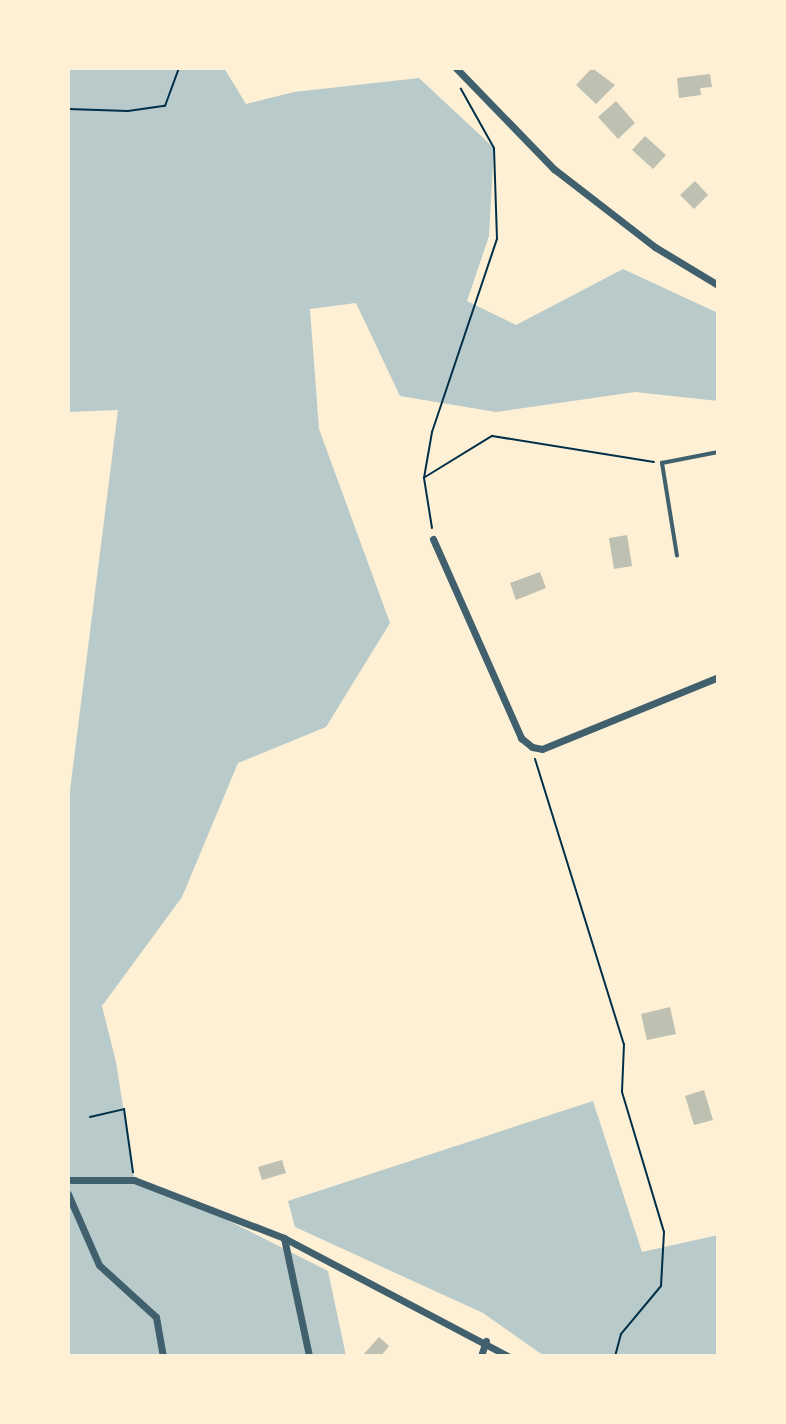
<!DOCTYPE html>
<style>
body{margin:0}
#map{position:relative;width:786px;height:1424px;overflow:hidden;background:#fdf0d5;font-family:"Exo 2",sans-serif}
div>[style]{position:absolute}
.green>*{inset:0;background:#b9caca}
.building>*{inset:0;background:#bec0b2}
.path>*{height:2px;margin:-1px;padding:0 1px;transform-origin:1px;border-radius:1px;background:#003049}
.service>*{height:3.5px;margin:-1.75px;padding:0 1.75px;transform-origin:1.75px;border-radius:1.75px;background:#3f606c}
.minor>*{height:7px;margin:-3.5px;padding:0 3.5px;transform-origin:3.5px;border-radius:3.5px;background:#3f606c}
span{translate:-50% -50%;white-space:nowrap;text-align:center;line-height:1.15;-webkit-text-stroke:7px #fdf0d5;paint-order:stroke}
.frame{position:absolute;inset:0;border:70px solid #fdf0d5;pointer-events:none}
</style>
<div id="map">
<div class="green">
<i style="clip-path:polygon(68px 68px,224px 68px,246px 104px,294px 92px,419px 78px,494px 148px,489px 236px,467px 301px,516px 325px,623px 269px,718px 313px,718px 401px,635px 392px,496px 412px,400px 396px,356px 303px,310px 309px,319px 429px,390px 623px,326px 727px,238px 763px,182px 897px,102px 1006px,116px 1062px,135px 1184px,164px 1188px,328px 1271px,346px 1356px,68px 1356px,68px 806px,118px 410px,68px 412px)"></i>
<i style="clip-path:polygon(593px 1101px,642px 1252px,718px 1235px,718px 1356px,544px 1356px,483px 1313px,295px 1227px,288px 1201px)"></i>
</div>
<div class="building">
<i style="clip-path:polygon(592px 68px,615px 85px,596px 104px,576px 85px)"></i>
<i style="clip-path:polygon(710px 74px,712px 87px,700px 88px,701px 95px,679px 98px,677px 78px)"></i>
<i style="clip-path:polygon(616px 101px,635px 123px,618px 139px,598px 117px)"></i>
<i style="clip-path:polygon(645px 136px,666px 155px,653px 169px,632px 150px)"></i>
<i style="clip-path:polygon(695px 181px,708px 195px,694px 209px,680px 195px)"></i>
<i style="clip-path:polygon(627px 535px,632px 566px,614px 569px,609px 538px)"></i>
<i style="clip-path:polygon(540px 572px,546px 588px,516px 600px,510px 583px)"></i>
<i style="clip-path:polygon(670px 1007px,676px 1034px,647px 1040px,641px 1014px)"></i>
<i style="clip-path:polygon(704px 1090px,713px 1120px,694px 1125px,685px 1096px)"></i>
<i style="clip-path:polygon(282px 1160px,286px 1173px,262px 1180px,258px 1167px)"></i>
<i style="clip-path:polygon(379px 1337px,389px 1346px,381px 1356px,362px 1356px)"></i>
</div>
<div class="path">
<i style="left:68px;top:109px;width:60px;rotate:1.9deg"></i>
<i style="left:128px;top:111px;width:37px;rotate:-8deg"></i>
<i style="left:165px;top:106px;width:40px;rotate:-69.8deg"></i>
<i style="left:425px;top:477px;width:79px;rotate:-31.5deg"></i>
<i style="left:492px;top:436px;width:164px;rotate:9.1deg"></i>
<i style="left:432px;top:528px;width:51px;rotate:-99.1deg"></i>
<i style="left:424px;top:478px;width:47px;rotate:-80.1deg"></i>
<i style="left:432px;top:432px;width:204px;rotate:-71.4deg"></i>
<i style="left:497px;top:239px;width:91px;rotate:-91.9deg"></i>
<i style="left:494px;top:148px;width:68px;rotate:-119.2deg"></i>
<i style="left:535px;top:759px;width:299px;rotate:72.7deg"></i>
<i style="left:624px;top:1044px;width:48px;rotate:92.4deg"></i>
<i style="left:622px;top:1092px;width:146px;rotate:73.3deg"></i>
<i style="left:664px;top:1232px;width:54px;rotate:93.2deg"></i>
<i style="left:661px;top:1286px;width:62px;rotate:129.8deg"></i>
<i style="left:621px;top:1334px;width:23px;rotate:105deg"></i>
<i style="left:90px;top:1117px;width:35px;rotate:-13deg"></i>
<i style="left:124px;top:1109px;width:64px;rotate:81.9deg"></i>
</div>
<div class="service">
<i style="left:677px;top:556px;width:94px;rotate:-99.2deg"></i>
<i style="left:662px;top:463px;width:57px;rotate:-11.1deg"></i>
</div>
<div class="minor">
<i style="left:456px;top:68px;width:141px;rotate:45.9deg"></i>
<i style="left:554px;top:169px;width:128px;rotate:37.7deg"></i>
<i style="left:655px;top:247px;width:74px;rotate:31.1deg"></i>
<i style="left:433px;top:539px;width:218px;rotate:66.1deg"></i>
<i style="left:521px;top:738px;width:14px;rotate:39deg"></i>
<i style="left:532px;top:747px;width:10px;rotate:11deg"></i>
<i style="left:542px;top:749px;width:190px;rotate:-22.2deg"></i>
<i style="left:68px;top:1180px;width:66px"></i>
<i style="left:134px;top:1180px;width:161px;rotate:21.1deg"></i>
<i style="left:284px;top:1238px;width:253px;rotate:27.8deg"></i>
<i style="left:68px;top:1194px;width:77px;rotate:66.4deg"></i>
<i style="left:99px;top:1265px;width:77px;rotate:42.4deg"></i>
<i style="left:156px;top:1317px;width:40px;rotate:80deg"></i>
<i style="left:284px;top:1238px;width:121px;rotate:78deg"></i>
<i style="left:481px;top:1356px;width:16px;rotate:-72deg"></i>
</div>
<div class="frame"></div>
</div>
